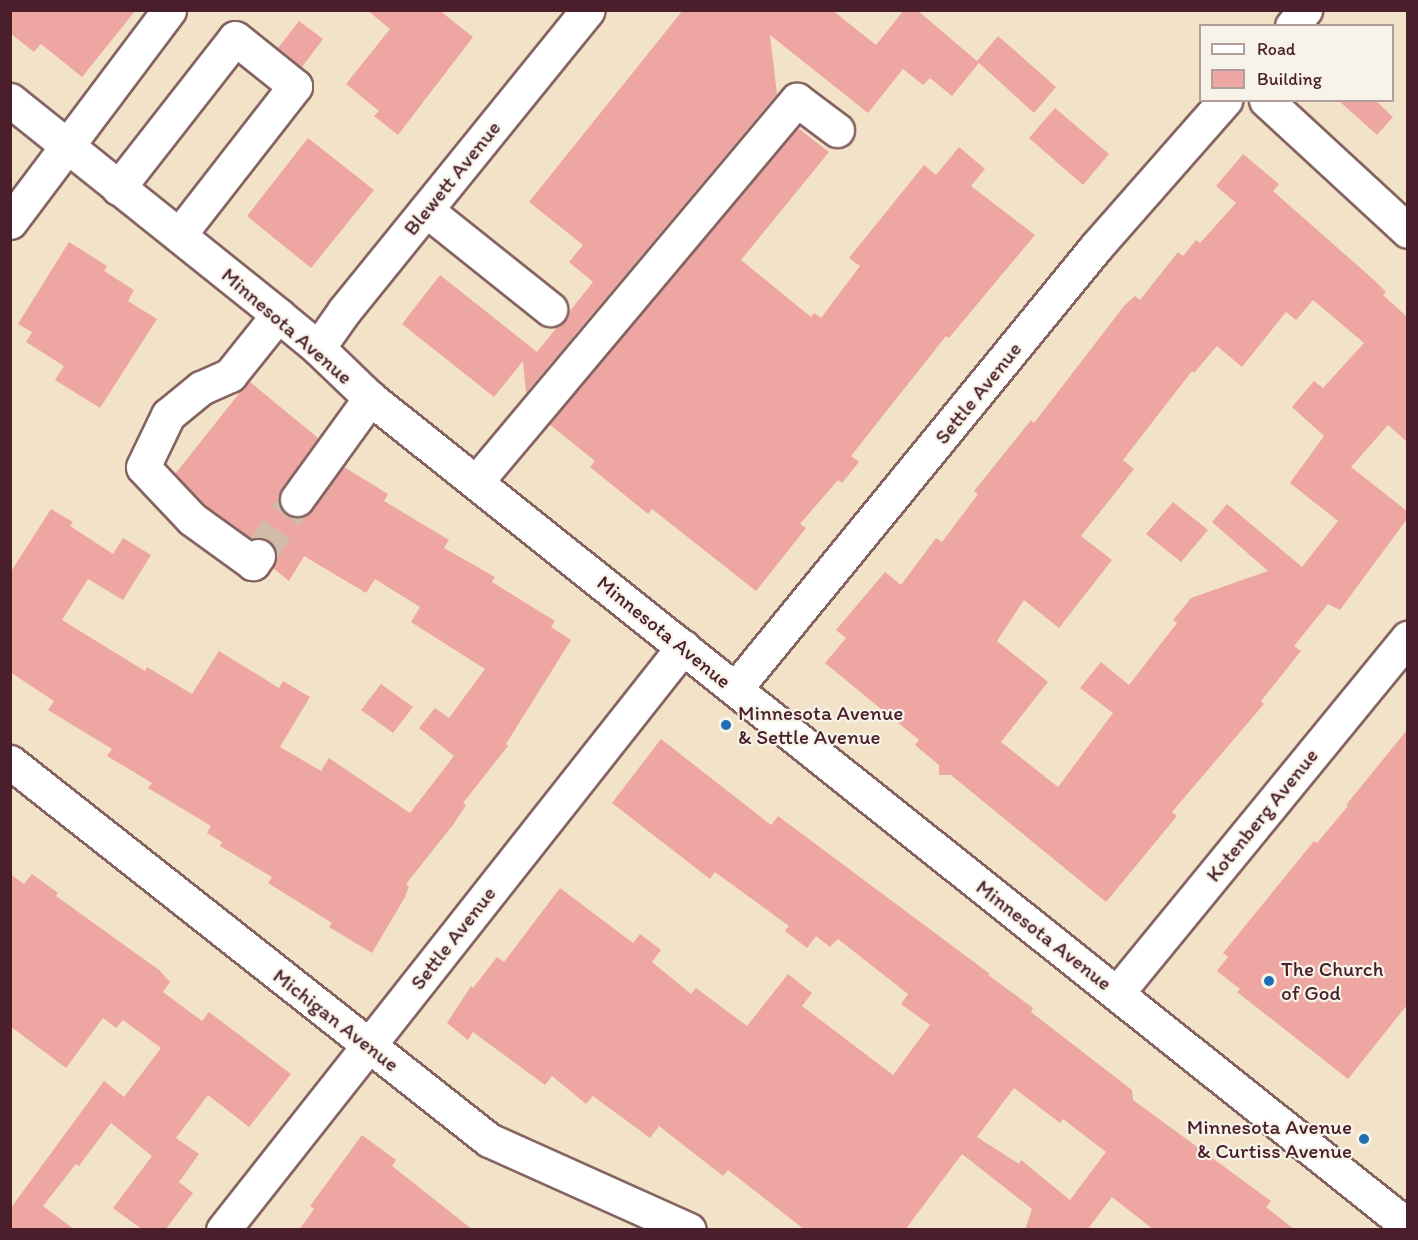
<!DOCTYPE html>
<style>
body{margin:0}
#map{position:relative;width:1418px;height:1240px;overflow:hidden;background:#f2e3c8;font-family:Itim,sans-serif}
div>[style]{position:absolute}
.building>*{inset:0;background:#eea6a2}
.minor-tunnel>*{height:33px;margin-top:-16.5px;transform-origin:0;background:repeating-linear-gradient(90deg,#d0bca9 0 33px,transparent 0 49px)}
.roads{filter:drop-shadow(2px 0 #856462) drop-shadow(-2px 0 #856462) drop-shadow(0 2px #856462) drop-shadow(0 -2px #856462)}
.minor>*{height:33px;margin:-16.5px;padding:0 16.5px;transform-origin:16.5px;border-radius:16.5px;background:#fff}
.major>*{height:33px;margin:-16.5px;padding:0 16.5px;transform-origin:16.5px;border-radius:16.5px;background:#fff}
.dots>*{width:16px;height:16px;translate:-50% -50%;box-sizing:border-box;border:3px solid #f7f3e8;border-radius:50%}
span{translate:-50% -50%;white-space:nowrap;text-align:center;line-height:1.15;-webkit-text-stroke:4.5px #f7f3e8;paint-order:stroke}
.street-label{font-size:21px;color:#4a1f2b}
.poi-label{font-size:21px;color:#4a1f2b}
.left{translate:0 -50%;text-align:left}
.right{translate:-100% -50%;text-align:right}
.frame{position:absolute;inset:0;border:12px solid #4a1f2b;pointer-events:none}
.legend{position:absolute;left:1199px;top:24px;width:195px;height:78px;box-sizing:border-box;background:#f7f3e8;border:2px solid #b29e9c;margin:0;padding:8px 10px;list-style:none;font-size:18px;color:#4a1f2b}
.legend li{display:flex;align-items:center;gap:12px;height:30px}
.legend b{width:30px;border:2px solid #b29e9c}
</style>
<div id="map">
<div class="building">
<i style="clip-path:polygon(10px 10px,136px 10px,82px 77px,41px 44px,34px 52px,10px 33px)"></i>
<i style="clip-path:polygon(367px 10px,439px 10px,473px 37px,398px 135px,374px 116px,379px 111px,346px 84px,390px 29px)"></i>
<i style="clip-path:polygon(683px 10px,832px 10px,876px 45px,904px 10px,917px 10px,977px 61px,998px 36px,1056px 87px,1034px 113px,979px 63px,952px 96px,930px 78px,923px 85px,903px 69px,868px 113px,770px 35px,777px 94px,526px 393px,523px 361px,494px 397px,402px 324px,440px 275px,537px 352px,593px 282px,569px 262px,583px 245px,529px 202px)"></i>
<i style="clip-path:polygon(299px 21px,323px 39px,302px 67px,278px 48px)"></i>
<i style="clip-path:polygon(1338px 100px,1375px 100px,1393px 117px,1377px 135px)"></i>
<i style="clip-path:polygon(1055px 108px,1109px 154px,1083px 185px,1029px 138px)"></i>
<i style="clip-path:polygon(798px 128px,829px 152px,741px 260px,811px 317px,814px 313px,821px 318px,860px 266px,849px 258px,924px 165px,936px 175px,959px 147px,985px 169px,971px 186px,1035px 235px,949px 338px,946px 336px,851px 456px,859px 462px,842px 483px,838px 480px,800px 524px,806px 528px,756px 591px,652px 509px,648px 514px,590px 467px,595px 461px,549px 424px)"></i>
<i style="clip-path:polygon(308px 138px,374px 190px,311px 268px,247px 216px)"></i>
<i style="clip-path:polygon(evenodd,1243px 154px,1279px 184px,1273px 191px,1374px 280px,1386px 292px,1383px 295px,1407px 317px,1407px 442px,1388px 425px,1351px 467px,1407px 511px,1407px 519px,1340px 610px,1328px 604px,1294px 646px,1301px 651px,1261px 701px,1264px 704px,1172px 812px,1177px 816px,1106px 902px,951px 775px,939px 775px,939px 765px,915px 745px,919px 740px,825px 663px,846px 638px,836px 630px,885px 572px,901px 585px,936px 538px,942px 542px,978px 494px,974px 491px,1031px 420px,1034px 423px,1124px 306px,1135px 296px,1140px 300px,1178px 252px,1183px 256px,1196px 240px,1200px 243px,1236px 203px,1216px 186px,1243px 154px,1313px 300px,1364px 343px,1323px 388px,1314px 381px,1292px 407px,1324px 436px,1290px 483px,1338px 521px,1302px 567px,1227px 504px,1212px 522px,1268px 571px,1191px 598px,1173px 620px,1177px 623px,1129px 685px,1101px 662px,1080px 688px,1113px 713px,1058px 787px,1001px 742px,1048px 682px,997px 641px,1024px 600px,1059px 628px,1112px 560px,1081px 536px,1134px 469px,1123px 460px,1192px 371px,1194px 373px,1217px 346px,1242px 367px,1286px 312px,1296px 320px,1313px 300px)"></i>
<i style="clip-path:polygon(69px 242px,107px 266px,104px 271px,134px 290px,128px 301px,157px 319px,100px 408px,55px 380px,64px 366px,26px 342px,32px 332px,18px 324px)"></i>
<i style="clip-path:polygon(249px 381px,318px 438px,282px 489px,278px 498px,280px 506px,286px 514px,295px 518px,305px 516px,344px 467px,388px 494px,384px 501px,449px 540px,444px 548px,495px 577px,492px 582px,555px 621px,551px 627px,571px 640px,506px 744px,508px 746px,463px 803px,466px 805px,453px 825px,406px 884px,409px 886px,405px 897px,372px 953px,329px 927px,332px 923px,268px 883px,272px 877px,220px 846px,222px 842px,207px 833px,211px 826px,148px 788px,152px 783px,107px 756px,112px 749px,48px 710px,54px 701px,10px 672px,10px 573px,51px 509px,73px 522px,70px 526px,113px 554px,123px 538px,151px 555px,123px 600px,88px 579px,62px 620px,145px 671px,147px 667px,192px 694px,219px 651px,279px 688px,283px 681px,310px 697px,280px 747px,321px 771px,329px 758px,410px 813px,454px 756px,419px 728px,435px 708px,449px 718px,485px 669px,411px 622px,420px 607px,375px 579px,366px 593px,304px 556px,289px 581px,273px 568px,277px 557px,275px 548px,269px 541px,260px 537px,251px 539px,204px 505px,175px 474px)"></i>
<i style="clip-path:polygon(1173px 502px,1208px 530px,1181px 562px,1146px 534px)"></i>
<i style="clip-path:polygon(381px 684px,413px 707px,393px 733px,361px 710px)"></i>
<i style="clip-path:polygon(1407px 730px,1407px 1005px,1348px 1079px,1237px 992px,1240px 989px,1217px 971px,1228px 957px,1223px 953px,1314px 841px,1317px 843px,1348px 806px,1346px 805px)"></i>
<i style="clip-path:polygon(evenodd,661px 739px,771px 825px,778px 816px,990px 974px,988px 975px,1033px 1008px,1031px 1012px,1132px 1090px,1133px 1100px,1271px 1201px,1266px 1207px,1295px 1230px,1154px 1230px,1112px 1197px,1087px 1230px,1025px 1230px,1032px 1209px,962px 1154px,905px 1230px,805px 1230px,728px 1170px,723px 1176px,659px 1126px,650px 1138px,593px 1096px,586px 1104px,552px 1076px,545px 1085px,473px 1032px,468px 1040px,447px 1023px,471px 986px,473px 988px,497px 957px,504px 962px,560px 888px,633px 943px,640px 934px,661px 950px,652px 962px,691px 994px,696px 988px,747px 1026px,788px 974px,812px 993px,802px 1006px,893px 1075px,930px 1025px,901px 1004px,908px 994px,838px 939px,830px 947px,816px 936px,807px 948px,785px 931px,789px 926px,715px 872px,710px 879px,612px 803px,661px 739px,1014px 1088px,1060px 1123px,1063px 1119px,1106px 1152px,1070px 1200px,1021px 1160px,1019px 1164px,977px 1137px,1014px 1088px)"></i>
<i style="clip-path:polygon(10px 874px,24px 884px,32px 874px,58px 893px,56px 896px,159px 970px,170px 982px,163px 992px,202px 1021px,209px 1012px,291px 1074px,249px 1127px,208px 1095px,176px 1138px,199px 1154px,179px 1182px,193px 1193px,165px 1230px,143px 1230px,113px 1208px,152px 1156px,111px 1123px,79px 1166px,76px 1164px,43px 1206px,75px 1230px,10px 1230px,10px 1209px,104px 1081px,124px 1097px,161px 1048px,123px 1020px,116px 1028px,103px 1018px,66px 1068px,10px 1026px)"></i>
<i style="clip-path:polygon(362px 1135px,396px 1160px,392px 1166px,473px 1230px,299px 1230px,314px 1209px,310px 1206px)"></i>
</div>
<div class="minor-tunnel">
<i style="left:258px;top:556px;width:69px;rotate:-55.6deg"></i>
</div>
<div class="roads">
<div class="minor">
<i style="left:1292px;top:26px;width:21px;rotate:-51deg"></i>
<i style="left:1266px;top:100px;width:193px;rotate:42.7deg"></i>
<i style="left:118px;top:188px;width:190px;rotate:-52deg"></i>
<i style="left:235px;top:38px;width:77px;rotate:38.7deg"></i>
<i style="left:295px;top:86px;width:189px;rotate:127.9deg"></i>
<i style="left:426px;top:210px;width:159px;rotate:38.6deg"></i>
<i style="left:10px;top:222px;width:265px;rotate:-53.1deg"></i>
<i style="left:318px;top:348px;width:45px;rotate:-54.9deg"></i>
<i style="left:344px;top:311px;width:387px;rotate:-51deg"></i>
<i style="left:476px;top:482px;width:499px;rotate:-50deg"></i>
<i style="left:797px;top:100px;width:50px;rotate:36.9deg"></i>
<i style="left:297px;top:499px;width:125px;rotate:-54.1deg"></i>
<i style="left:258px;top:556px;width:9px;rotate:126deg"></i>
<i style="left:253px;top:563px;width:75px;rotate:-144.2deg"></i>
<i style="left:192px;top:519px;width:71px;rotate:-133.3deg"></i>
<i style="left:143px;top:467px;width:58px;rotate:-64.3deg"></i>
<i style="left:168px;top:415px;width:43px;rotate:-39.3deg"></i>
<i style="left:201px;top:388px;width:32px;rotate:-24deg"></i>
<i style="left:230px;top:375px;width:77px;rotate:-51.3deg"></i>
<i style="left:735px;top:689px;width:571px;rotate:-50.76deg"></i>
<i style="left:1096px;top:247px;width:196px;rotate:-48.7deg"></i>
<i style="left:10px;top:762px;width:610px;rotate:38.28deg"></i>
<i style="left:489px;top:1140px;width:219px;rotate:24.2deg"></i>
<i style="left:1117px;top:993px;width:459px;rotate:-50.7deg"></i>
<i style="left:223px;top:1230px;width:743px;rotate:-51.73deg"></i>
</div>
<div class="major">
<i style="left:10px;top:100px;width:344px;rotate:38.7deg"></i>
<i style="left:278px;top:315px;width:52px;rotate:39.5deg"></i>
<i style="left:318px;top:348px;width:72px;rotate:43.9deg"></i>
<i style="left:370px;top:398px;width:1328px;rotate:38.58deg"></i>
</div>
</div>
<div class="dots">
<i style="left:726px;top:725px;background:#1f6fb2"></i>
<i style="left:1269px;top:981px;background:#1f6fb2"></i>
<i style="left:1364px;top:1139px;background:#1f6fb2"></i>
</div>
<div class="street-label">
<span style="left:452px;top:178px;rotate:-51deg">Blewett Avenue</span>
<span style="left:287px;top:326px;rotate:41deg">Minnesota Avenue</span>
<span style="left:978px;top:393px;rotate:-51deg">Settle Avenue</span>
<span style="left:664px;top:632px;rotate:39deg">Minnesota Avenue</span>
<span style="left:1262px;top:815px;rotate:-51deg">Kotenberg Avenue</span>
<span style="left:1044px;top:935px;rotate:38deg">Minnesota Avenue</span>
<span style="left:453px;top:938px;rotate:-52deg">Settle Avenue</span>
<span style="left:336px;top:1020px;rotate:38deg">Michigan Avenue</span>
</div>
<div class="poi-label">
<span class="left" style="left:738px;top:725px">Minnesota Avenue<br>&amp; Settle Avenue</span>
<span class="left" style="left:1281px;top:981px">The Church<br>of God</span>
<span class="right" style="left:1352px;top:1139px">Minnesota Avenue<br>&amp; Curtiss Avenue</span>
</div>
<div class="frame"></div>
<ul class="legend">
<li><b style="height:8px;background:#fff"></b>Road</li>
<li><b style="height:16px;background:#eea6a2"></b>Building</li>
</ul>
</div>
